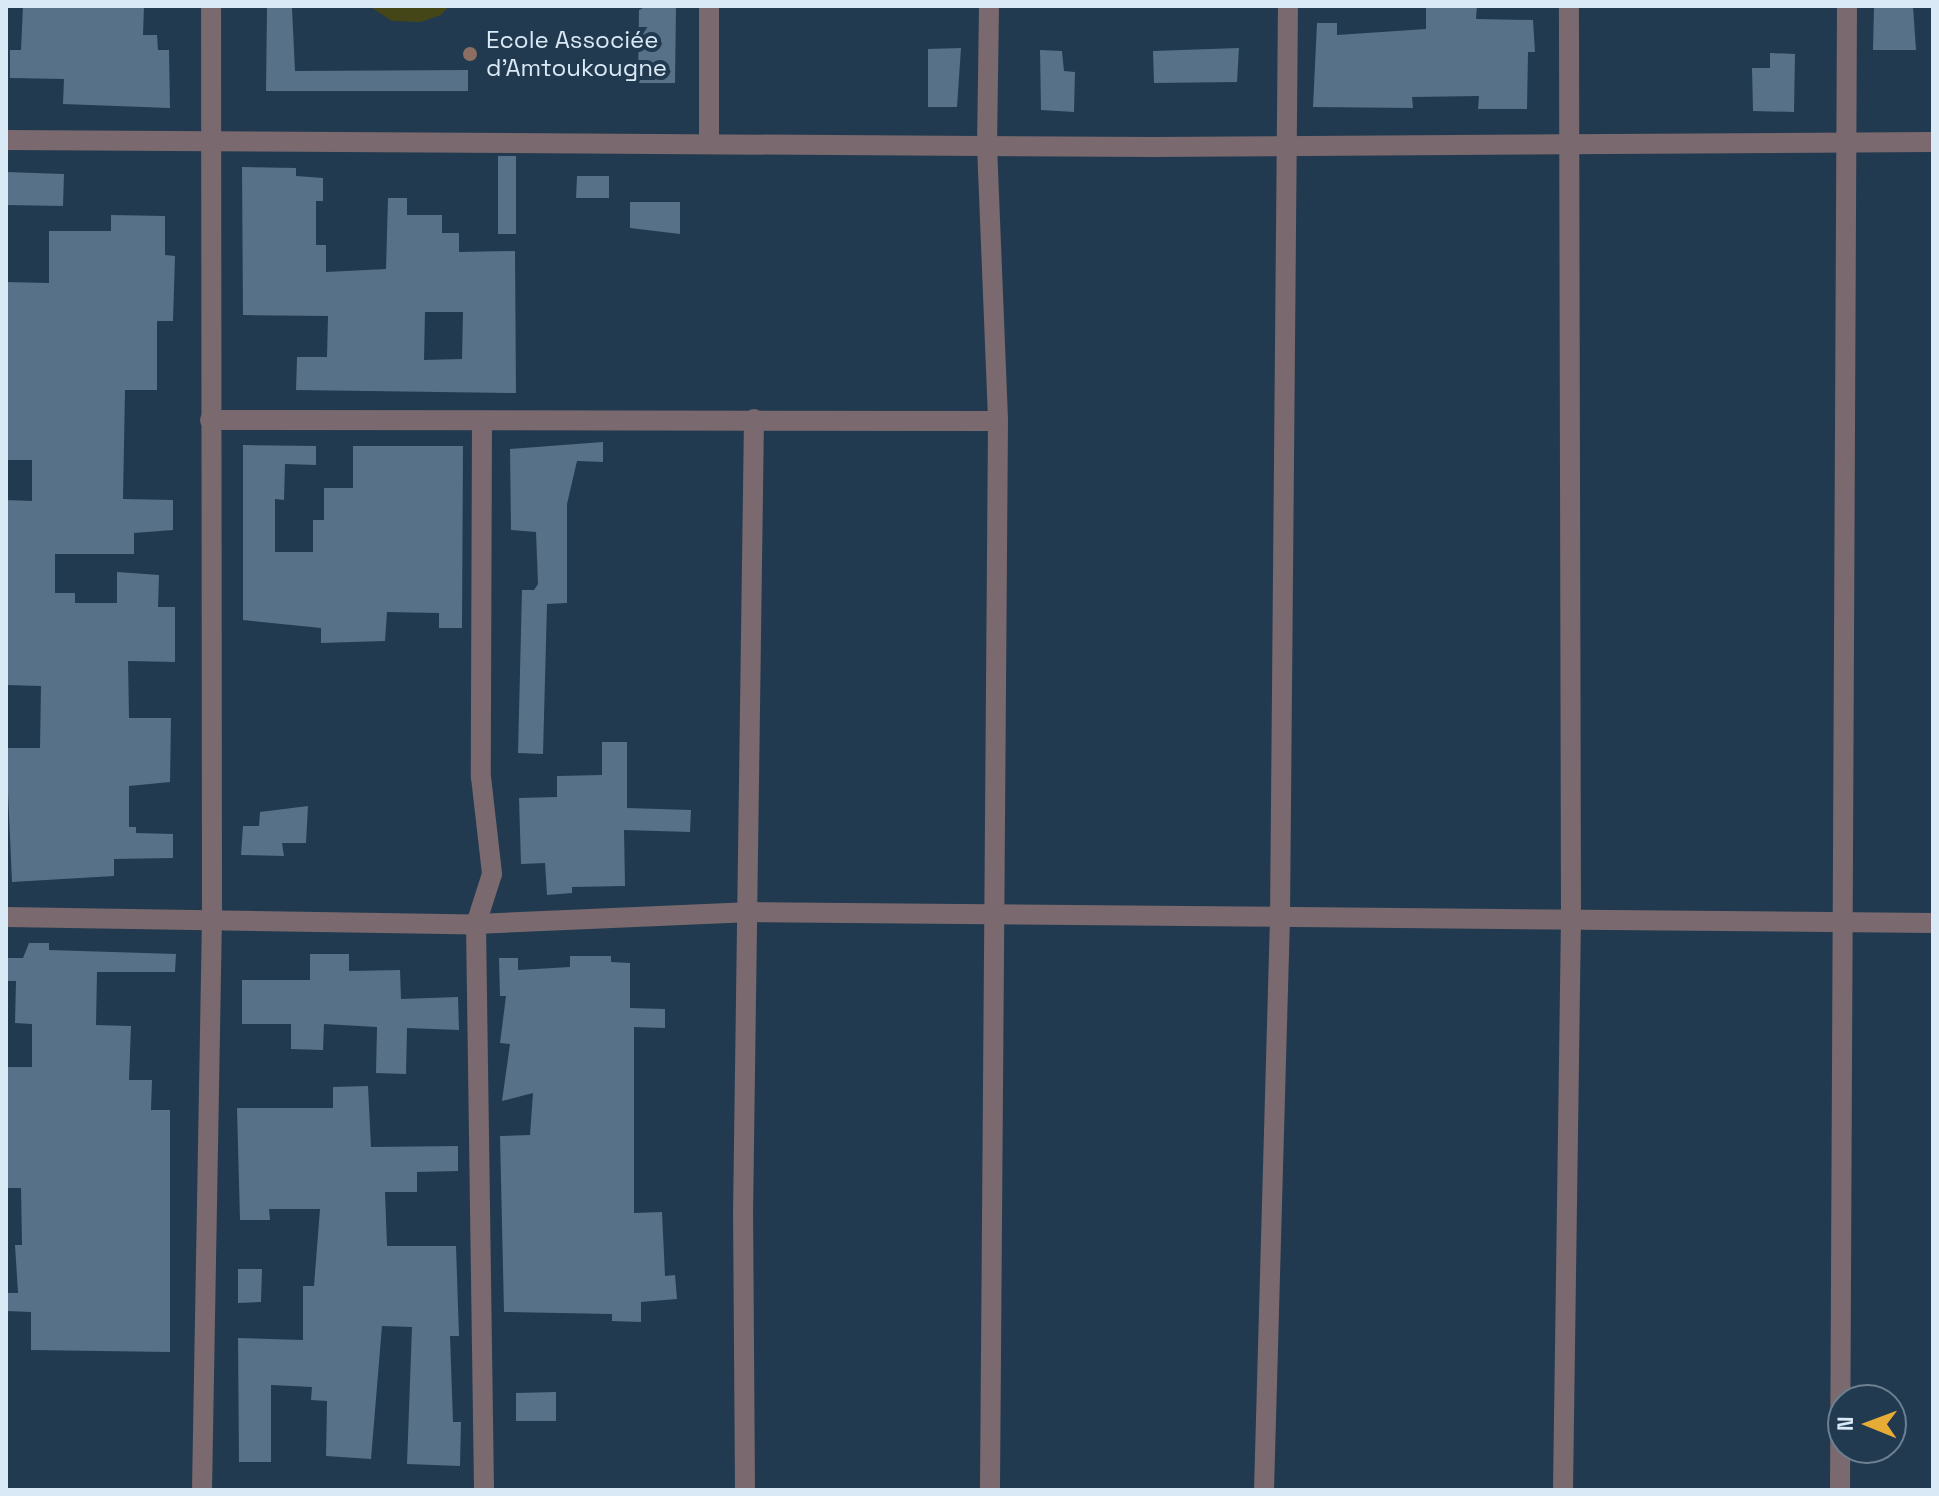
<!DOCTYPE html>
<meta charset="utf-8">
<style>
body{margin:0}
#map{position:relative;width:1939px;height:1496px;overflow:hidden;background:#223a4f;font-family:"Space Grotesk",sans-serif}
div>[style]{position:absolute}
.green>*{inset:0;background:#454618}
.building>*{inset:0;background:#567188}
.minor>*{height:20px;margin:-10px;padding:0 10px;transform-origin:10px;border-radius:10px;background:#7a696e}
.dots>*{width:22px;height:22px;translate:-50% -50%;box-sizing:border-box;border:4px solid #223a4f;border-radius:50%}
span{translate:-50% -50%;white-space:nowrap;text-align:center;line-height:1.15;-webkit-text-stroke:8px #223a4f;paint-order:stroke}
.poi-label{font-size:24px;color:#dae9f6}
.left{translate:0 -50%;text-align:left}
.frame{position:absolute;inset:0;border:8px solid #dae9f6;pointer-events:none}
.north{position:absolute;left:1827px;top:1384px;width:80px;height:80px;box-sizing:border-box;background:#223a4f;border:2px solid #6c8092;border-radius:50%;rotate:271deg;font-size:22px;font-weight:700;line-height:32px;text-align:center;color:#dae9f6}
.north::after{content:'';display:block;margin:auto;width:28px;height:36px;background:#e6ac36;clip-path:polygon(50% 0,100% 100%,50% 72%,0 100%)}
</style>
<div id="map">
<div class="green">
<i style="clip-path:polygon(369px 6px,449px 6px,441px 15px,420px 22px,392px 21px)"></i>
</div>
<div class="building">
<i style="clip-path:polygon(23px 6px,144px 6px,143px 35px,157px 35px,158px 50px,169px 50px,170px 108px,63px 104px,64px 79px,10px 78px,10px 50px,21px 50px)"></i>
<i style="clip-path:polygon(647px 6px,676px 6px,675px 83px,638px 83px,639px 10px)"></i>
<i style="clip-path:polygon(1426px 6px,1477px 6px,1476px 19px,1533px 20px,1535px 52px,1528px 52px,1527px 109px,1478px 109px,1479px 96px,1412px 97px,1413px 108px,1313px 107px,1317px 23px,1337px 23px,1337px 35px,1426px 29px)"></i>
<i style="clip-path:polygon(1874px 6px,1913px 6px,1916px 50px,1873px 50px)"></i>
<i style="clip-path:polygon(267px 8px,292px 8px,295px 71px,468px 70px,468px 91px,266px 91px)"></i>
<i style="clip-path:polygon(961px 48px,957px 107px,928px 107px,928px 49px)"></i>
<i style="clip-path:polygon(1239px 48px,1237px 82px,1154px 83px,1153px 51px)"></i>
<i style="clip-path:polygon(1040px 50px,1062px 51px,1064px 71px,1075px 72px,1074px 112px,1041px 110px)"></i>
<i style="clip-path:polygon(1770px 53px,1795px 54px,1794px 112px,1753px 111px,1752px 68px,1770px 68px)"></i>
<i style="clip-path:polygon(498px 156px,516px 156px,516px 234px,498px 234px)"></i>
<i style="clip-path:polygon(evenodd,242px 167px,296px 168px,296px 176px,323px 178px,323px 201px,316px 201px,316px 245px,326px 245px,326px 272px,386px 269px,388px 198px,407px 198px,407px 215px,442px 215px,442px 233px,459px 233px,459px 252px,515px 251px,516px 393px,296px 390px,297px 357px,327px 357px,328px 316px,243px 315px,242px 167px,425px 312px,463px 312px,462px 359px,424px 360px,425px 312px)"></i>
<i style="clip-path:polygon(6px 172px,64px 174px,63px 206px,6px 205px)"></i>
<i style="clip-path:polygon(577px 176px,609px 176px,609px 198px,576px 198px)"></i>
<i style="clip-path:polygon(630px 202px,680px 202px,680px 234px,630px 228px)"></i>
<i style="clip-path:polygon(111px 215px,165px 216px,165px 255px,175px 256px,173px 321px,157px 321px,157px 390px,125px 390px,123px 499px,173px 500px,173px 530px,134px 533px,134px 554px,55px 554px,55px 593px,75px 593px,75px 603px,117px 603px,117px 572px,159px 575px,158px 607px,175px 607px,175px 662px,128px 661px,129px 718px,171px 718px,170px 782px,129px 786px,129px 827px,136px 827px,136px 833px,173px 834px,173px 858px,114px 859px,114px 876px,12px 882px,6px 748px,40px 748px,41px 686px,6px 685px,6px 500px,32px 501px,32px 460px,6px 460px,6px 282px,49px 283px,49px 231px,111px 231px)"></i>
<i style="clip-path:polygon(603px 442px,603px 462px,577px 461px,567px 504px,567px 603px,547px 604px,543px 754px,518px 753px,522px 590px,534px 590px,538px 584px,536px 532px,511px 530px,510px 449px)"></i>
<i style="clip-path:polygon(243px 445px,316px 446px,316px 465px,285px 464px,284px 500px,275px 499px,275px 552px,313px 552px,313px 520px,324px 520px,324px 488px,353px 488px,353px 446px,463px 446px,462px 628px,439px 628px,439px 613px,387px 612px,385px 641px,321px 643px,321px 628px,243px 620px)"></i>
<i style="clip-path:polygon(602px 742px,627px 742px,627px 808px,691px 810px,690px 832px,624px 830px,625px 886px,572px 887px,572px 893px,547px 895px,545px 863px,521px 864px,519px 798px,557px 797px,557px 776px,602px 775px)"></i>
<i style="clip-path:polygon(308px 806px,306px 843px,282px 843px,284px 856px,241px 855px,243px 826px,259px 826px,260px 812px)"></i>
<i style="clip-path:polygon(29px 943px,49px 943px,49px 950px,176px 954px,175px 972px,97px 972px,96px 1025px,131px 1026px,129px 1080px,152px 1080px,151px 1110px,170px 1110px,170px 1352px,31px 1350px,31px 1312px,6px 1311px,6px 1293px,18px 1293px,15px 1245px,22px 1245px,21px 1188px,6px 1188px,6px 1067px,32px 1067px,32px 1024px,15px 1023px,16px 981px,6px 981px,6px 958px,23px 958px)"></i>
<i style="clip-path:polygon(310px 954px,349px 954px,349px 971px,400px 970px,401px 999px,458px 997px,459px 1030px,407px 1028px,406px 1074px,376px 1073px,377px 1027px,324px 1024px,323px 1050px,291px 1049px,291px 1024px,242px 1024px,242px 980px,310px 980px)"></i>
<i style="clip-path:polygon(570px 956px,611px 956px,611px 962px,630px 963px,630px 1008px,665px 1009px,665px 1028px,634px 1027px,634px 1213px,662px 1212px,665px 1276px,675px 1275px,677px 1299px,641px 1302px,641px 1322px,612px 1321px,612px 1314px,504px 1312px,500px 1136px,530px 1135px,533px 1093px,502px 1101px,510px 1044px,500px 1043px,506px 996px,500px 996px,499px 958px,518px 958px,518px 970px,570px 967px)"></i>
<i style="clip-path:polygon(368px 1086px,371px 1147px,458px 1146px,458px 1171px,417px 1172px,417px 1192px,385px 1192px,387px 1246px,456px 1246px,459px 1336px,450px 1336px,453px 1422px,461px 1422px,460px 1466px,407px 1464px,412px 1327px,382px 1326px,371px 1459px,326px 1456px,327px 1401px,311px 1400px,312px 1387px,271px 1385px,271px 1462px,239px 1462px,238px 1338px,303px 1340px,303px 1286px,314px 1286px,320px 1209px,269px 1209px,270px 1220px,240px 1220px,237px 1108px,333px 1108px,333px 1087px)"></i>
<i style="clip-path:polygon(238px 1269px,262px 1269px,261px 1302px,238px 1303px)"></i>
<i style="clip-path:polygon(556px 1392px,556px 1421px,516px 1421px,516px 1393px)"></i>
</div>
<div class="minor">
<i style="left:989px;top:6px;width:139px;rotate:90.8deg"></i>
<i style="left:987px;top:145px;width:276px;rotate:87.7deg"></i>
<i style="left:998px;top:421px;width:1069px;rotate:90.43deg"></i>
<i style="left:6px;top:140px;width:1147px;rotate:0.35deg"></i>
<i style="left:1153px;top:147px;width:780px;rotate:-0.37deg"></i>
<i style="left:709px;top:143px;width:137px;rotate:-90deg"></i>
<i style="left:210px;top:420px;width:788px;rotate:0.07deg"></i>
<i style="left:482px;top:421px;width:356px;rotate:90.2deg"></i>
<i style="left:481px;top:777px;width:98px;rotate:83.5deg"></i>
<i style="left:492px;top:874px;width:52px;rotate:107.7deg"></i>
<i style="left:476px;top:924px;width:566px;rotate:89.19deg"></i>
<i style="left:6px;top:917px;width:470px;rotate:0.9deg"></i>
<i style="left:476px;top:924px;width:270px;rotate:-2.5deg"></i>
<i style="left:746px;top:912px;width:1187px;rotate:0.53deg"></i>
<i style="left:202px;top:1490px;width:572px;rotate:-89deg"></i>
<i style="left:212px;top:918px;width:912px;rotate:-90.06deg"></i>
<i style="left:745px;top:1490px;width:274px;rotate:-90.4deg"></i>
<i style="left:743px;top:1216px;width:797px;rotate:-89.21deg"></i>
<i style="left:1264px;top:1490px;width:572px;rotate:-88.4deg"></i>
<i style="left:1280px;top:918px;width:912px;rotate:-89.5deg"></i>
<i style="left:1563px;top:1490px;width:572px;rotate:-89.2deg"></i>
<i style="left:1571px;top:918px;width:912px;rotate:-90.13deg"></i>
<i style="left:1840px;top:1490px;width:1484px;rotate:-89.73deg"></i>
</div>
<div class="dots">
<i style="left:470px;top:54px;background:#8d6e63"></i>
</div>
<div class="poi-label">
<span class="left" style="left:486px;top:54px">Ecole Associée<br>d'Amtoukougne</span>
</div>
<div class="frame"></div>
<div class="north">N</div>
</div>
